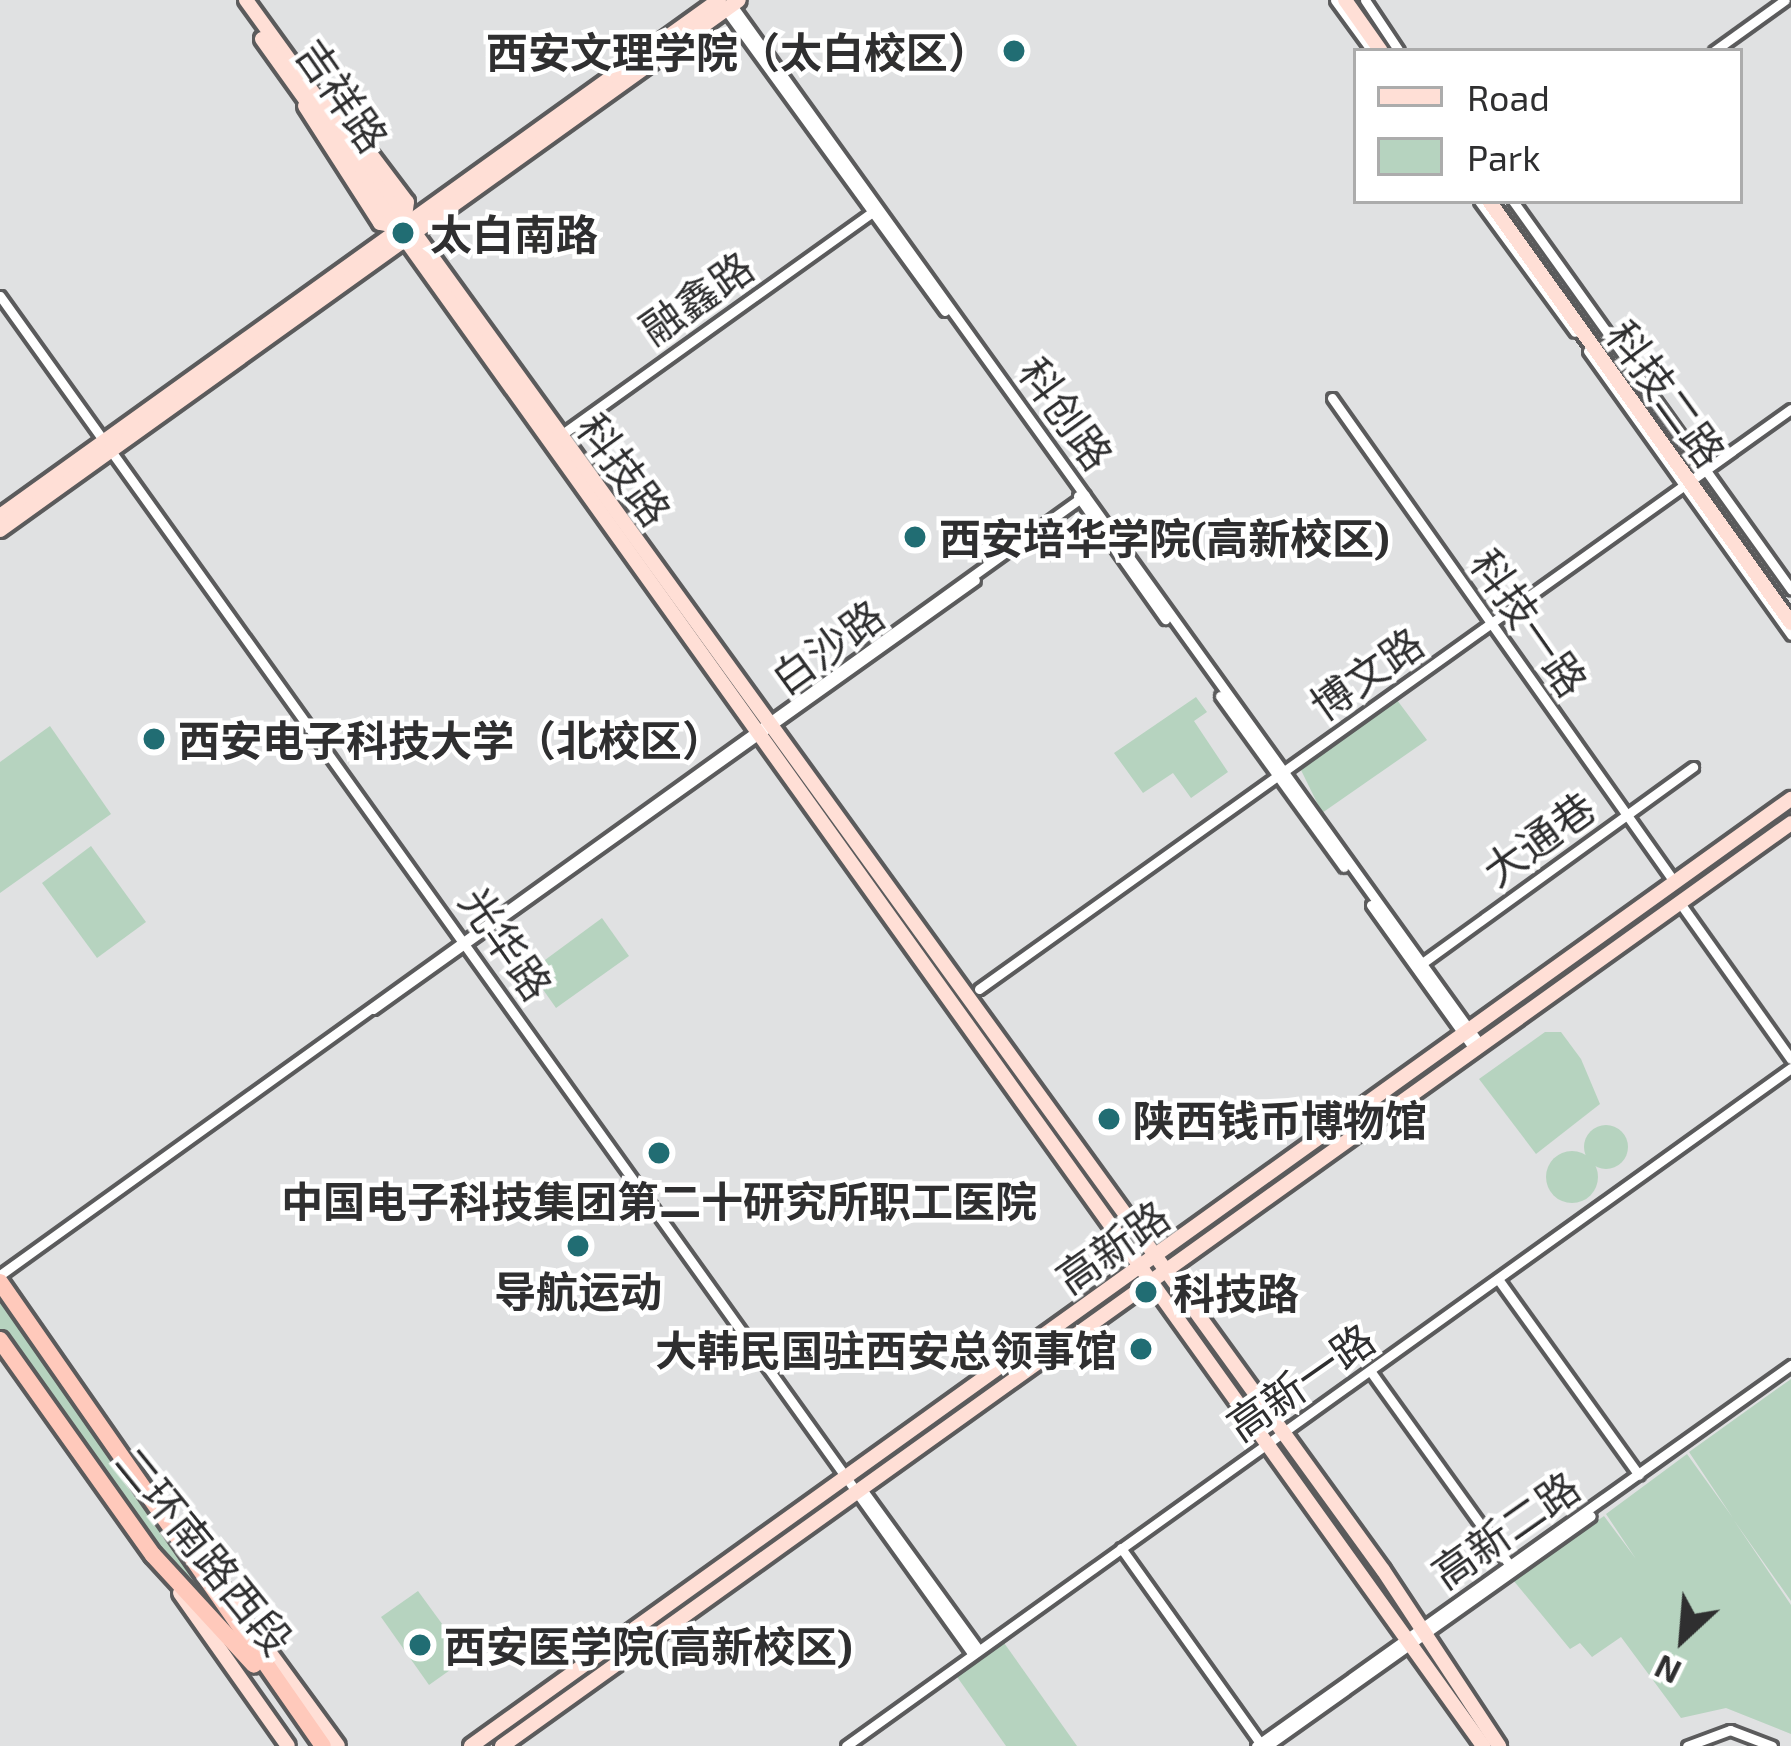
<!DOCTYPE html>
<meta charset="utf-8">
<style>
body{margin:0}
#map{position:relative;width:1791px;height:1746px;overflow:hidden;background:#e0e1e2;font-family:"Exo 2","Noto Sans SC",sans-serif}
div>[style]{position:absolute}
.green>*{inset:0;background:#b6d3bf}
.round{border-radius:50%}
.roads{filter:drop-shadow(3px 0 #5b5b5c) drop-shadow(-3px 0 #5b5b5c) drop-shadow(0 3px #5b5b5c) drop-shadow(0 -3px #5b5b5c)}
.minor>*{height:9px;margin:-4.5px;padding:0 4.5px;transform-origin:4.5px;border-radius:4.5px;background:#fff}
.major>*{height:14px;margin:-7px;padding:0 7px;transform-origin:7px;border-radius:7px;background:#ffdfd6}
.highway>*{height:16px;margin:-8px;padding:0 8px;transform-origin:8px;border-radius:8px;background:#ffc9bb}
.dots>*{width:33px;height:33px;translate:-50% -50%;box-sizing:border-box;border:6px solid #fff;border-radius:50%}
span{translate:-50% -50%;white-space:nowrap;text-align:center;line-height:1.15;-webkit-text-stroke:9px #fff;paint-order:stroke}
.poi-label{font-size:42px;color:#2f2f30;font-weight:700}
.right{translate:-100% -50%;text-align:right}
.left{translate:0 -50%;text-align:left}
.street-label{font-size:42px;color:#2f2f30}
.legend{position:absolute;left:1353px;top:48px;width:390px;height:156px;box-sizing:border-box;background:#fff;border:3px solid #acacac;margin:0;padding:15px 21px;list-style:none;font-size:36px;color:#2f2f30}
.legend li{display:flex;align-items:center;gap:24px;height:60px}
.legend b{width:60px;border:3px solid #acacac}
.north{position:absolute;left:1623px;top:1578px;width:120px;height:120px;-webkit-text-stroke:9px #fff;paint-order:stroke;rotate:206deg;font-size:33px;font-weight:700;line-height:48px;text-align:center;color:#2f2f30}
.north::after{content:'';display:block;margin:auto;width:42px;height:54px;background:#2f2f30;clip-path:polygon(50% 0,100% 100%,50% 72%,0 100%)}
</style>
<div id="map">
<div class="green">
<i style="clip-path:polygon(1196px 697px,1207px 712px,1194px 721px,1228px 772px,1191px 798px,1173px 773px,1143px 793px,1114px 753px)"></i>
<i style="clip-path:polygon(1397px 700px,1427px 740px,1322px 813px,1301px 770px)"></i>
<i style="clip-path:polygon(50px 726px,111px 814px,0 893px,0 762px)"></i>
<i style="clip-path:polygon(91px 846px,146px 922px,97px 958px,42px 883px)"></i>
<i style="clip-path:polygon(602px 918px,629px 956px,556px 1008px,530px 971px)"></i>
<i style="clip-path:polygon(1545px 1032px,1561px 1032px,1581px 1059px,1600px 1104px,1536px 1154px,1479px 1079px)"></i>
<i class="round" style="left:1584px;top:1125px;width:44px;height:44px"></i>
<i class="round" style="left:1546px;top:1151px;width:52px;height:52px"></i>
<i style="clip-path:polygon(0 1300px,35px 1343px,241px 1639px,174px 1572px,0 1332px)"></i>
<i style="clip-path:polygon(1791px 1379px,1791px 1601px,1733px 1519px,1791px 1605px,1791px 1734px,1726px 1708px,1681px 1718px,1621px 1637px,1592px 1657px,1580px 1643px,1570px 1649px,1513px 1580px,1604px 1516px,1636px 1559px,1606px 1514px,1687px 1454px,1733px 1518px,1689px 1452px)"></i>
<i style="clip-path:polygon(418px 1591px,467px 1658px,429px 1685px,381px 1617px)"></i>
<i style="clip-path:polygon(1002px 1640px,1077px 1746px,1006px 1746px,955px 1674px)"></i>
</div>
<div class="roads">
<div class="minor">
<i style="left:1335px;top:0;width:63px;rotate:54deg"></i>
<i style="left:1365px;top:0;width:61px;rotate:56.3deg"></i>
<i style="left:731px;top:4px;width:1284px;rotate:54.25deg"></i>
<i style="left:726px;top:10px;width:372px;rotate:54deg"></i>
<i style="left:1714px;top:51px;width:87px;rotate:-35.7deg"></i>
<i style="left:1479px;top:201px;width:162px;rotate:53.8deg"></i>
<i style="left:1513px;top:201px;width:478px;rotate:54.4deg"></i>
<i style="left:0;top:296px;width:1669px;rotate:54.39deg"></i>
<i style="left:1588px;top:351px;width:349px;rotate:54.4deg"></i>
<i style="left:1332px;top:398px;width:594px;rotate:54.73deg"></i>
<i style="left:561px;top:435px;width:385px;rotate:-35.6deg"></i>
<i style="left:1078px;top:496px;width:151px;rotate:54.7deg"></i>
<i style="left:1220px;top:696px;width:211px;rotate:54.1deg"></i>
<i style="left:1680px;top:903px;width:191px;rotate:54.6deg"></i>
<i style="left:1371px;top:905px;width:178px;rotate:54.4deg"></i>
<i style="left:1421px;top:964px;width:336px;rotate:-35.9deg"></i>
<i style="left:979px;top:989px;width:998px;rotate:-35.54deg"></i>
<i style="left:373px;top:1009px;width:739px;rotate:-35.47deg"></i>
<i style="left:0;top:1275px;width:1336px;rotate:-35.71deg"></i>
<i style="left:1498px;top:1279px;width:241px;rotate:54.3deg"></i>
<i style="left:1371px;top:1372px;width:240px;rotate:54.3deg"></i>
<i style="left:861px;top:1488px;width:199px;rotate:54deg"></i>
<i style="left:1121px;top:1548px;width:243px;rotate:54.5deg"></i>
<i style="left:846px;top:1746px;width:1163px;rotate:-35.66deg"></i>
<i style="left:1256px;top:1746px;width:657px;rotate:-35.46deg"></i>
<i style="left:1267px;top:1746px;width:397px;rotate:-35.4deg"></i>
<i style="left:1687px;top:1746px;width:46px;rotate:-20.4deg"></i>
<i style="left:1730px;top:1730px;width:45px;rotate:20.9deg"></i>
</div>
<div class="major">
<i style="left:246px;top:0;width:1938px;rotate:54.09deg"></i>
<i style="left:1383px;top:1570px;width:211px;rotate:56.6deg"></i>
<i style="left:1345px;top:0;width:62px;rotate:54.8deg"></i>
<i style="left:262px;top:39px;width:2099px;rotate:54.42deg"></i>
<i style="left:332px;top:103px;width:124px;rotate:52.9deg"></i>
<i style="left:407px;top:202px;width:14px;rotate:98deg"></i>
<i style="left:305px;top:106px;width:139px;rotate:57.3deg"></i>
<i style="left:380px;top:223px;width:15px;rotate:11deg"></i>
<i style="left:1489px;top:201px;width:519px;rotate:54.41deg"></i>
<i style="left:0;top:516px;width:885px;rotate:-35.67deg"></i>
<i style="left:0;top:530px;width:909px;rotate:-35.65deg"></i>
<i style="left:199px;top:1556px;width:235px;rotate:53.8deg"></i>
<i style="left:180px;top:1593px;width:187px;rotate:54.8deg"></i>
<i style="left:471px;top:1746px;width:1625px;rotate:-35.66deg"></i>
<i style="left:502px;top:1746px;width:1585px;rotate:-35.6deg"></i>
</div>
<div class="highway">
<i style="left:0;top:1282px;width:565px;rotate:55.16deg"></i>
<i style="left:0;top:1340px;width:264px;rotate:54.6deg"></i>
<i style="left:153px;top:1555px;width:149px;rotate:47.4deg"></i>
</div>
</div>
<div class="dots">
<i style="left:1014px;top:51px;background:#216d73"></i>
<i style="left:403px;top:233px;background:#216d73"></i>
<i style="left:915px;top:537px;background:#216d73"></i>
<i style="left:154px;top:739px;background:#216d73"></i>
<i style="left:1109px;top:1119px;background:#216d73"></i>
<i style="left:659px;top:1153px;background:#216d73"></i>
<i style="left:578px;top:1246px;background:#216d73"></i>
<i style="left:1146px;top:1292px;background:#216d73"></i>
<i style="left:1141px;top:1349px;background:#216d73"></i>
<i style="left:420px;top:1645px;background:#216d73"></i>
</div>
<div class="poi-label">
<span class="right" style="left:990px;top:51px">西安文理学院（太白校区）</span>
<span class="left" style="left:430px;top:233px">太白南路</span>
<span class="left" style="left:939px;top:537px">西安培华学院(高新校区)</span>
<span class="left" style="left:178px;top:739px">西安电子科技大学（北校区）</span>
<span class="left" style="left:1133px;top:1119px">陕西钱币博物馆</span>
<span style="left:659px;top:1200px">中国电子科技集团第二十研究所职工医院</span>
<span style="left:578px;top:1290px">导航运动</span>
<span class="left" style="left:1173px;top:1292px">科技路</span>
<span class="right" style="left:1117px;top:1349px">大韩民国驻西安总领事馆</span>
<span class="left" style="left:444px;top:1645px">西安医学院(高新校区)</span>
</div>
<div class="street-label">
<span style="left:343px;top:95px;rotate:55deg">吉祥路</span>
<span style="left:696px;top:297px;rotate:-35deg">融鑫路</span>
<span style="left:1667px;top:393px;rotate:54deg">科技二路</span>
<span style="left:1067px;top:413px;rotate:54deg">科创路</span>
<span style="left:625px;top:469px;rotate:54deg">科技路</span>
<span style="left:1530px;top:622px;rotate:55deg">科技一路</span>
<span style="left:827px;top:646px;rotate:-36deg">白沙路</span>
<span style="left:1366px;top:673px;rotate:-35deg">博文路</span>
<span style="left:1538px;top:838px;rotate:-36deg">大通巷</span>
<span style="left:507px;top:943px;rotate:55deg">光华路</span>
<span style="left:1112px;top:1246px;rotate:-35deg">高新路</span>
<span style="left:1300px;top:1381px;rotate:-35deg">高新一路</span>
<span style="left:1505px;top:1529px;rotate:-35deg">高新二路</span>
<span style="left:205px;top:1550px;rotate:51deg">二环南路西段</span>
</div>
<ul class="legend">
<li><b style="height:15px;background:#ffdfd6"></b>Road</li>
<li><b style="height:33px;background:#b6d3bf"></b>Park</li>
</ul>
<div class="north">N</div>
</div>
